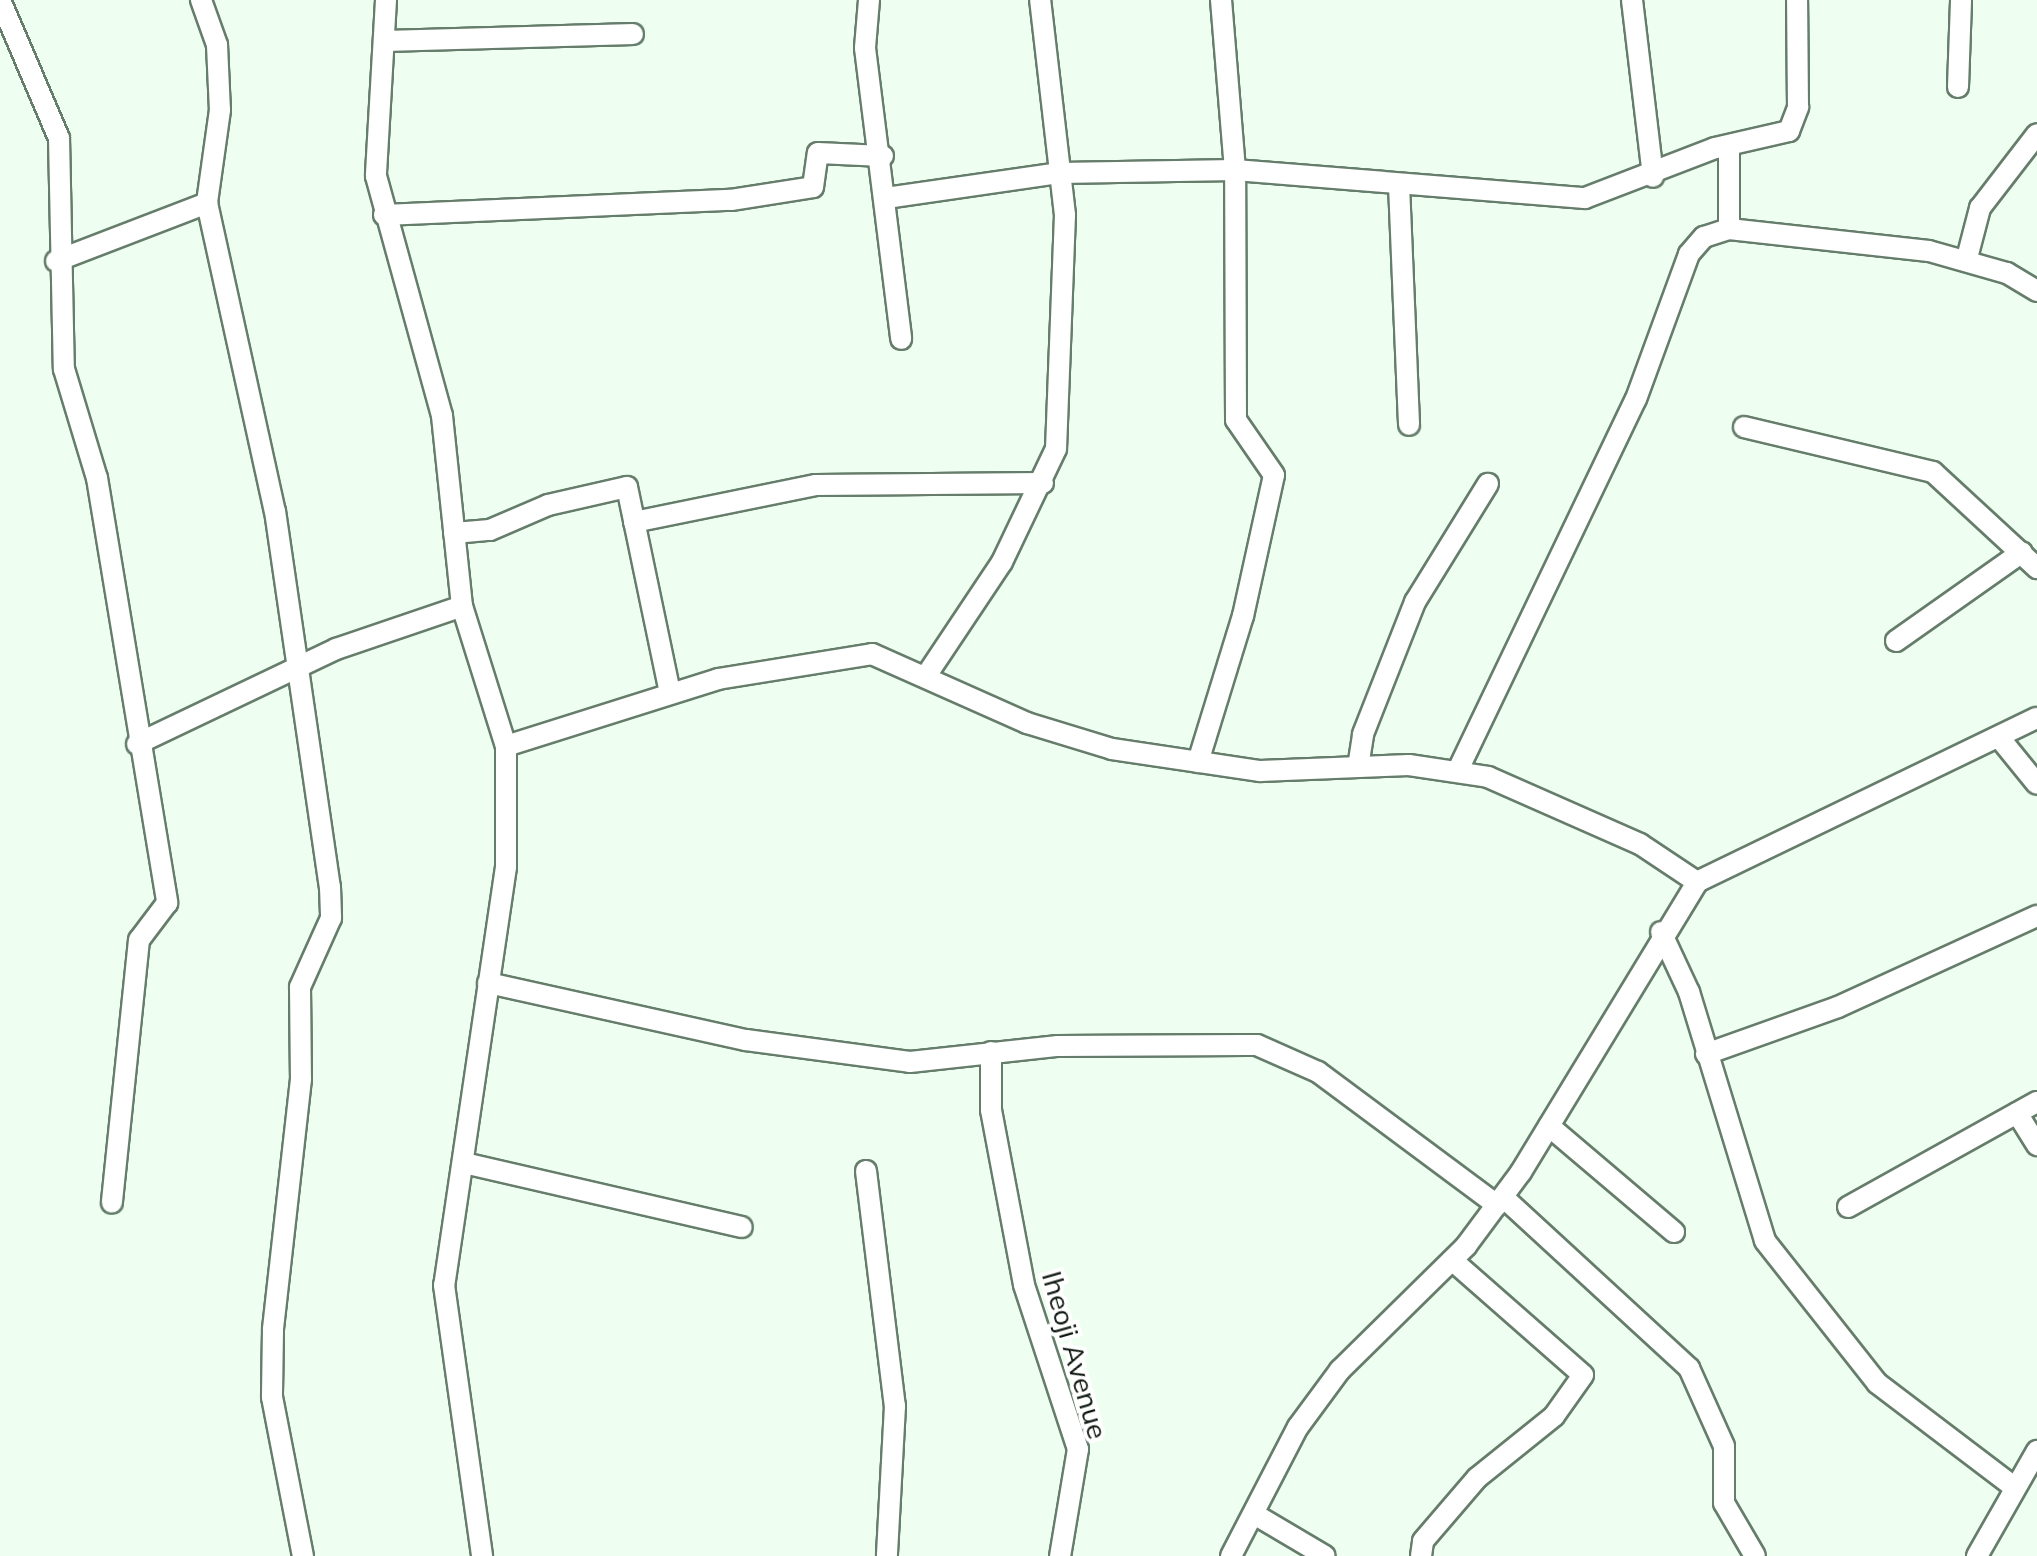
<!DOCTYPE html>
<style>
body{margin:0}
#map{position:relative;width:2037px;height:1556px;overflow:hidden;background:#eefef1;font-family:Mulish,sans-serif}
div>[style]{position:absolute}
.roads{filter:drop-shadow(2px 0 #657d6a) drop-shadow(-2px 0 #657d6a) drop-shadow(0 2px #657d6a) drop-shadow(0 -2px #657d6a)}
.minor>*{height:20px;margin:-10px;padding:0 10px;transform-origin:10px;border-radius:10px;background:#fff}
span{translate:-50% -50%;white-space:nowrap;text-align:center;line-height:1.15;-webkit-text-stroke:8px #fff;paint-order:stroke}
.street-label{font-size:28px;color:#0b140d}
</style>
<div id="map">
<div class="roads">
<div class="minor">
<i style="left:0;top:0;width:150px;rotate:66.9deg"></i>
<i style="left:59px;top:138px;width:231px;rotate:88.8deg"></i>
<i style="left:64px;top:369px;width:114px;rotate:73.2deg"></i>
<i style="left:97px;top:478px;width:431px;rotate:80.6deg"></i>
<i style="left:167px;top:903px;width:46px;rotate:127.1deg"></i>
<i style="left:139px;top:940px;width:264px;rotate:95.9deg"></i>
<i style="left:201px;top:0;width:48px;rotate:70.4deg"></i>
<i style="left:217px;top:45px;width:65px;rotate:87.4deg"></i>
<i style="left:220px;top:110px;width:94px;rotate:98deg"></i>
<i style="left:207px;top:203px;width:315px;rotate:77.6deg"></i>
<i style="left:275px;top:511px;width:380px;rotate:81.7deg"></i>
<i style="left:330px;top:887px;width:31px;rotate:88deg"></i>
<i style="left:331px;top:918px;width:76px;rotate:114.2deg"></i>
<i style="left:300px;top:987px;width:92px;rotate:89.4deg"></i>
<i style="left:301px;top:1079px;width:253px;rotate:96.4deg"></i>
<i style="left:273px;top:1330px;width:67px;rotate:90.9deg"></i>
<i style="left:272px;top:1397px;width:162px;rotate:79deg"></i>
<i style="left:386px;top:0;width:176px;rotate:93.3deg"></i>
<i style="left:376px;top:176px;width:249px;rotate:74.6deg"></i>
<i style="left:442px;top:416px;width:191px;rotate:84deg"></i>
<i style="left:462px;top:606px;width:147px;rotate:72.6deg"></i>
<i style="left:506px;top:746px;width:121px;rotate:90deg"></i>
<i style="left:506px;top:867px;width:423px;rotate:98.4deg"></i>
<i style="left:444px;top:1285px;width:274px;rotate:82deg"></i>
<i style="left:869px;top:0;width:48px;rotate:94.8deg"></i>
<i style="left:865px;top:48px;width:293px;rotate:82.9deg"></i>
<i style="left:1632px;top:0;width:178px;rotate:83.2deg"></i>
<i style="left:386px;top:41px;width:247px;rotate:-1.6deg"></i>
<i style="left:1958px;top:87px;width:87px;rotate:-88deg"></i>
<i style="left:1729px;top:146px;width:83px;rotate:90deg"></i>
<i style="left:1399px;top:185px;width:240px;rotate:87.6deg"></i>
<i style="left:886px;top:198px;width:176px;rotate:-8.2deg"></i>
<i style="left:1060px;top:173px;width:175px;rotate:-1deg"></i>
<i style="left:1235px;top:170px;width:351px;rotate:4.6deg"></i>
<i style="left:1585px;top:198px;width:139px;rotate:-21deg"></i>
<i style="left:1715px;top:148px;width:76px;rotate:-12.9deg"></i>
<i style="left:1789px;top:131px;width:26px;rotate:-69deg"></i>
<i style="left:1798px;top:107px;width:107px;rotate:-90.5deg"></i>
<i style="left:384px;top:215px;width:347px;rotate:-2.5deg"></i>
<i style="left:731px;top:200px;width:83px;rotate:-9deg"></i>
<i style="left:813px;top:187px;width:34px;rotate:-82deg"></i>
<i style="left:818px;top:153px;width:65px;rotate:2.6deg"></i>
<i style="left:1967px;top:258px;width:52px;rotate:-75.4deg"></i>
<i style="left:1980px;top:208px;width:93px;rotate:-52.4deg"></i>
<i style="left:56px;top:261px;width:162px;rotate:-21deg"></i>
<i style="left:1744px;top:427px;width:194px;rotate:13.4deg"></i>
<i style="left:1933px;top:472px;width:142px;rotate:42.7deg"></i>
<i style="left:634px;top:522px;width:186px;rotate:-11.5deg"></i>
<i style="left:816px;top:485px;width:227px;rotate:-0.5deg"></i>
<i style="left:454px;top:533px;width:36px;rotate:-5deg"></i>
<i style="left:490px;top:530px;width:63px;rotate:-23.3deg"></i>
<i style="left:548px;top:505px;width:81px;rotate:-12.8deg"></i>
<i style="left:627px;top:487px;width:210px;rotate:78.2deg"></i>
<i style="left:1896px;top:641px;width:154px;rotate:-35.2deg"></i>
<i style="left:928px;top:673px;width:133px;rotate:-56.3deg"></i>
<i style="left:1002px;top:562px;width:125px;rotate:-64.5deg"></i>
<i style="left:1056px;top:449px;width:234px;rotate:-87.8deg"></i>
<i style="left:1065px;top:215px;width:216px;rotate:-96.6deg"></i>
<i style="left:2002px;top:741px;width:55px;rotate:50.9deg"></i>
<i style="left:137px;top:744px;width:221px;rotate:-25.5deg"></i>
<i style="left:336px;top:649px;width:133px;rotate:-18.8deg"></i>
<i style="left:506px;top:746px;width:222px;rotate:-17.5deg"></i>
<i style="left:718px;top:679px;width:156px;rotate:-9.2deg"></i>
<i style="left:872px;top:654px;width:170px;rotate:24deg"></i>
<i style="left:1027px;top:723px;width:89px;rotate:17deg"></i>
<i style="left:1112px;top:749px;width:150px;rotate:8.5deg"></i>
<i style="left:1260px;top:771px;width:149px;rotate:-2.3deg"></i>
<i style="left:1409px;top:765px;width:80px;rotate:8.6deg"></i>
<i style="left:1488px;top:777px;width:166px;rotate:23.8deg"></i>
<i style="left:1640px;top:844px;width:69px;rotate:33.7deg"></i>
<i style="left:1198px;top:762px;width:153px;rotate:-72.9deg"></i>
<i style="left:1243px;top:616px;width:144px;rotate:-77.6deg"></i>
<i style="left:1274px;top:475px;width:67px;rotate:-124.6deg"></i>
<i style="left:1236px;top:420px;width:250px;rotate:-90.2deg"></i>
<i style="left:1235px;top:170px;width:171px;rotate:-94.7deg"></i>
<i style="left:1358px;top:767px;width:33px;rotate:-81deg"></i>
<i style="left:1363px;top:734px;width:142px;rotate:-68.5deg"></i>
<i style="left:1415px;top:602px;width:139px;rotate:-58.3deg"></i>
<i style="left:1458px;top:770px;width:411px;rotate:-64.4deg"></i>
<i style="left:1636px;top:399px;width:154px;rotate:-69.9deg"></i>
<i style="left:1689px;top:254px;width:23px;rotate:-49deg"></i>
<i style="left:1704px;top:237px;width:26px;rotate:-18deg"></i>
<i style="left:1729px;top:229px;width:201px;rotate:6.3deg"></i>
<i style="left:1929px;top:251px;width:81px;rotate:15.8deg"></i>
<i style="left:2007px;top:273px;width:35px;rotate:31deg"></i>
<i style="left:1661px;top:932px;width:66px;rotate:65deg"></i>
<i style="left:1689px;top:992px;width:260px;rotate:73deg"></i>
<i style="left:1765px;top:1241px;width:181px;rotate:51.7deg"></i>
<i style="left:1877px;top:1383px;width:172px;rotate:37.2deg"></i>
<i style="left:488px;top:983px;width:264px;rotate:12.5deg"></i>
<i style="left:746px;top:1040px;width:165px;rotate:7.6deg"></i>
<i style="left:910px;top:1062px;width:149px;rotate:-6.2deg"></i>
<i style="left:1058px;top:1046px;width:199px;rotate:-0.3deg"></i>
<i style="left:1257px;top:1045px;width:67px;rotate:23.9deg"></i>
<i style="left:1318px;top:1072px;width:223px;rotate:36.6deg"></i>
<i style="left:991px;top:1052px;width:58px;rotate:90deg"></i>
<i style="left:991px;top:1110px;width:178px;rotate:79.3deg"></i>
<i style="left:1024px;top:1285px;width:173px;rotate:71.8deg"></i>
<i style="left:1078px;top:1449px;width:109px;rotate:99.5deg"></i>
<i style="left:1706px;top:1054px;width:140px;rotate:-19.6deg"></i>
<i style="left:1838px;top:1007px;width:219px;rotate:-24.6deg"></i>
<i style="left:2017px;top:1113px;width:38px;rotate:58deg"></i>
<i style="left:1549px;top:1126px;width:164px;rotate:40.3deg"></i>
<i style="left:464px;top:1163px;width:285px;rotate:13deg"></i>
<i style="left:866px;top:1171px;width:237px;rotate:83deg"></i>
<i style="left:895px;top:1406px;width:150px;rotate:93.1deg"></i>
<i style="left:1503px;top:1197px;width:253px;rotate:42.6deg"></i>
<i style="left:1689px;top:1368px;width:85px;rotate:65.8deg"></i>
<i style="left:1724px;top:1446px;width:57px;rotate:90deg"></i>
<i style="left:1724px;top:1503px;width:61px;rotate:59.7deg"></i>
<i style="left:1848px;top:1207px;width:216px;rotate:-29.1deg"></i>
<i style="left:1254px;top:1514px;width:82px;rotate:30.6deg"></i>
<i style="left:1231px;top:1556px;width:145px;rotate:-62.6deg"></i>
<i style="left:1298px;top:1427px;width:71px;rotate:-53.6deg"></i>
<i style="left:1340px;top:1370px;width:177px;rotate:-44.5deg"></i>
<i style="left:1466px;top:1246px;width:92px;rotate:-53.4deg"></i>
<i style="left:1521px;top:1172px;width:339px;rotate:-58.7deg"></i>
<i style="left:1697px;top:882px;width:377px;rotate:-25.8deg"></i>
<i style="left:1421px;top:1556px;width:15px;rotate:-82deg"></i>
<i style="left:1423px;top:1541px;width:83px;rotate:-49.4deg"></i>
<i style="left:1477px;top:1478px;width:99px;rotate:-38.8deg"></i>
<i style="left:1554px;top:1416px;width:50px;rotate:-54.7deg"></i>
<i style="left:1583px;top:1375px;width:174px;rotate:-138.7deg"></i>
<i style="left:1977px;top:1556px;width:121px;rotate:-60.3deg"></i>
</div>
</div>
<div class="street-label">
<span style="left:1075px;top:1355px;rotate:74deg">Iheoji Avenue</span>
</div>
</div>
